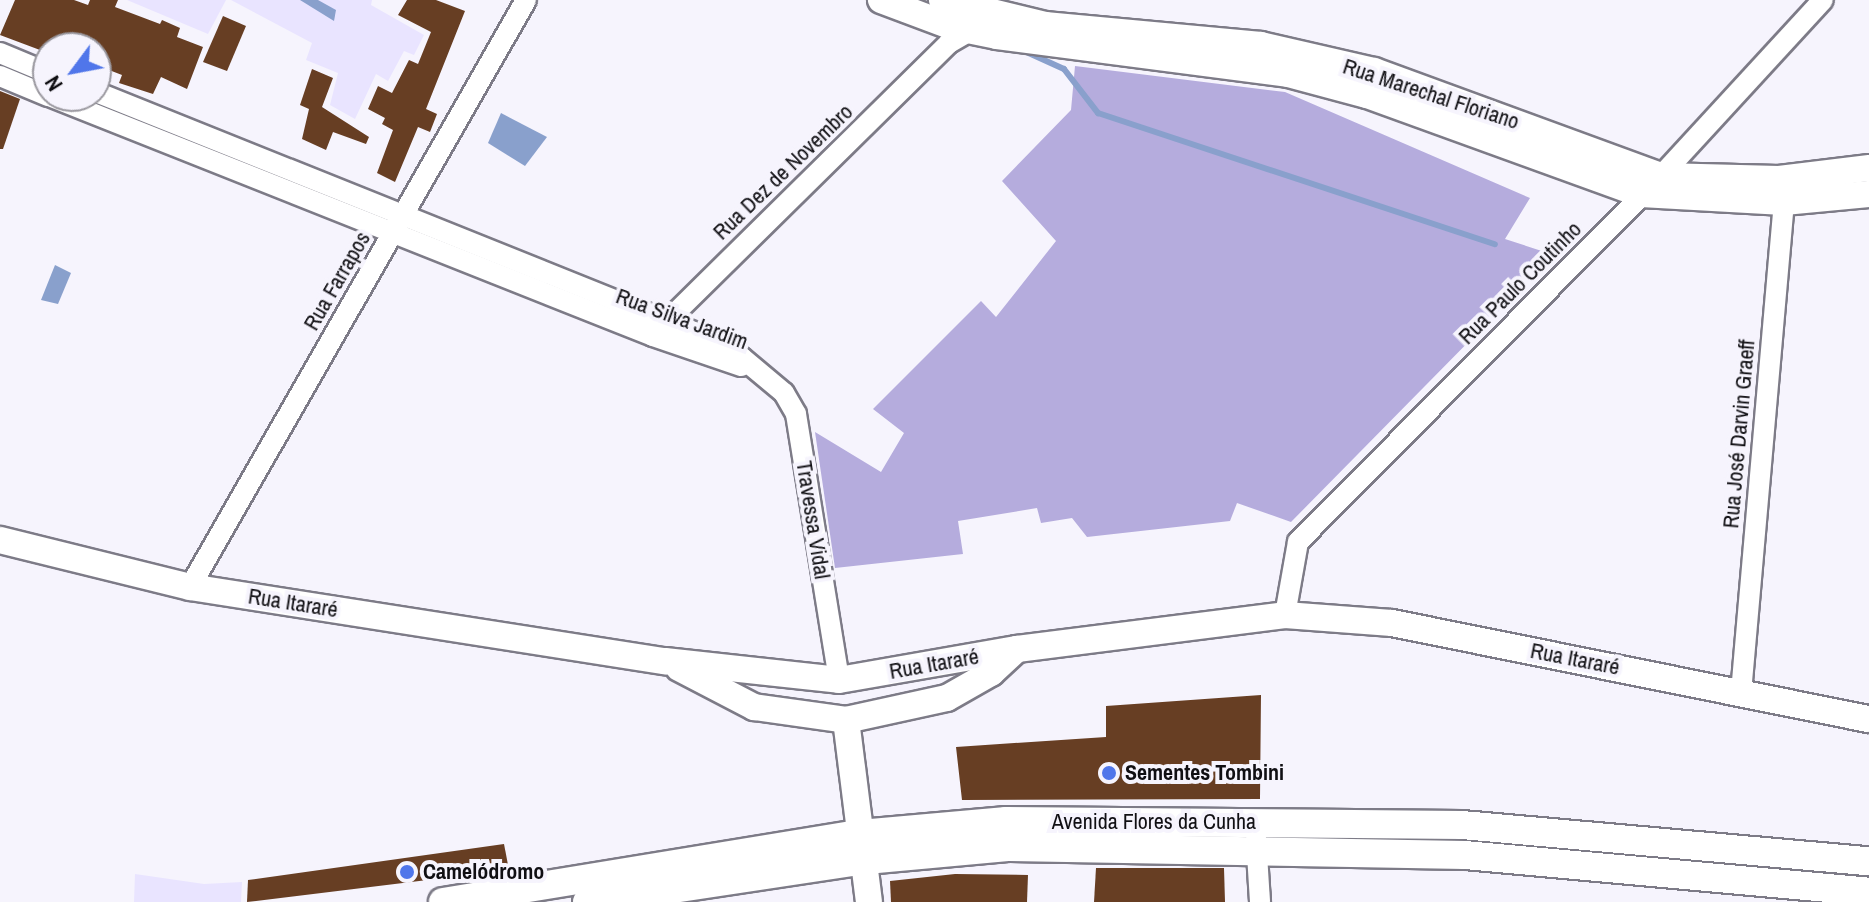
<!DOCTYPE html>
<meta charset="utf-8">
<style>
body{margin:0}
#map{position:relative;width:1869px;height:902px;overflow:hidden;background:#f6f4fd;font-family:"Archivo Narrow",sans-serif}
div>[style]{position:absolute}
.green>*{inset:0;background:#e9e4ff}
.forest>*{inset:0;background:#b5acdd}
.water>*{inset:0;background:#89a0cc}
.stream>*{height:6px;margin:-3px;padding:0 3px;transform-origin:3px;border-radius:3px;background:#89a0cc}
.building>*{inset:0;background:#673e23}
.roads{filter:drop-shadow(2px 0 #7d7b87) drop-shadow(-2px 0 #7d7b87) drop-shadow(0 2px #7d7b87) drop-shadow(0 -2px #7d7b87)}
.minor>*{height:20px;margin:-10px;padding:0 10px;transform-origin:10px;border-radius:10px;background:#fff}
.tertiary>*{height:26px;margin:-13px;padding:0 13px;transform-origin:13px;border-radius:13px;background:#fff}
.secondary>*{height:28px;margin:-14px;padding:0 14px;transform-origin:14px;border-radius:14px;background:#fff}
.dots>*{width:22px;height:22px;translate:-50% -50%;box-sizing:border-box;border:4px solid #f6f4fd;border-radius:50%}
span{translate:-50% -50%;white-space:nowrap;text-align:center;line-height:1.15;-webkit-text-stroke:8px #f6f4fd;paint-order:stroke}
.street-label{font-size:22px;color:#100f13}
.poi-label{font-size:22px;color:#100f13;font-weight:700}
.left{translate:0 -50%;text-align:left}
.north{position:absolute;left:32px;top:32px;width:80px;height:80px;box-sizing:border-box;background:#f6f4fd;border:2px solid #9a989f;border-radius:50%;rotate:238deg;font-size:22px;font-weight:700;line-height:32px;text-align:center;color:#100f13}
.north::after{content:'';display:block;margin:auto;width:28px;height:36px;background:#5076ea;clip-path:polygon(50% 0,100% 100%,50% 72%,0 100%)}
</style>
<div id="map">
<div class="green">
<i style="clip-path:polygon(127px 0,226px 0,208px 34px)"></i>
<i style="clip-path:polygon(231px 0,372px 0,371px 5px,424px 35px,414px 55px,404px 51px,388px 81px,376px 74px,355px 119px,330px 105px,338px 73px,306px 60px,312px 43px)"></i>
<i style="clip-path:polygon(135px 874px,204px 884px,242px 882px,241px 902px,134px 902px)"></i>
</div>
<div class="forest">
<i style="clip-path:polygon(1075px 66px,1285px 92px,1530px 198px,1505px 239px,1554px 255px,1291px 522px,1237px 503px,1230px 521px,1087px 537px,1072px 518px,1041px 523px,1037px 508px,958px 521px,963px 554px,835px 568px,815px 432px,881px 472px,904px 433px,873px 409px,981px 301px,996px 317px,1056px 241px,1002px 181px,1071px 110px)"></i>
</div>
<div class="water">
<i style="clip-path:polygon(300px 0,318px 0,336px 10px,334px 21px)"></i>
<i style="clip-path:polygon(501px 113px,547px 137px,525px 166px,488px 143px)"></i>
<i style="clip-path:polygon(55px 265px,71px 273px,58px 304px,41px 300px)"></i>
</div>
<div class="stream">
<i style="left:1022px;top:50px;width:46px;rotate:24.3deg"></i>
<i style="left:1064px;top:69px;width:56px;rotate:52.3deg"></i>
<i style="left:1098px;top:113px;width:418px;rotate:18.3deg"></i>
</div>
<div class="building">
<i style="clip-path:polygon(15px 0,74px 0,88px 5px,90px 0,118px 0,115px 7px,160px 24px,162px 20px,180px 28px,177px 37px,203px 47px,187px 89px,161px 77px,153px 94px,119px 83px,122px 75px,96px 65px,96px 48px,61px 43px,48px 53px,0 35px)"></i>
<i style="clip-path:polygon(407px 0,436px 0,465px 11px,426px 109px,437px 114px,430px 132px,418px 127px,395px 182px,377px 173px,393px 130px,382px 124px,385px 118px,368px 109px,378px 86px,392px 93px,409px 60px,418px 64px,431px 32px,398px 15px)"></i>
<i style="clip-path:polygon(223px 16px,246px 26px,227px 71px,203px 62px)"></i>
<i style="clip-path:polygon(312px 69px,333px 78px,322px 107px,369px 137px,366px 144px,333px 132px,326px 150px,302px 139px,309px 109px,300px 105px)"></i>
<i style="clip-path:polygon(0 91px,20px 99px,3px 149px,0 149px)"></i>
<i style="clip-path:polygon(1261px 695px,1260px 799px,962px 800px,956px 747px,1106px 737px,1106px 706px)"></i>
<i style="clip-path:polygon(504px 844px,509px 870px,247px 902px,248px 880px)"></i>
<i style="clip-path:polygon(1096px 868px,1224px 868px,1225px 902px,1094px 902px)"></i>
<i style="clip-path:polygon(955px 874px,1028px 875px,1027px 902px,891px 902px,890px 881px)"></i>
</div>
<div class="roads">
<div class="minor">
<i style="left:0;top:53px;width:52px;rotate:22.6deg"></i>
<i style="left:0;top:76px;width:52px;rotate:22.6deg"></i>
<i style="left:96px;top:92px;width:655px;rotate:21.87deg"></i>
<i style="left:704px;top:336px;width:43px;rotate:29.6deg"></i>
<i style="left:741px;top:357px;width:56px;rotate:39.9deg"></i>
<i style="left:784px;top:393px;width:24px;rotate:60deg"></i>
<i style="left:796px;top:414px;width:269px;rotate:80.8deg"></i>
<i style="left:49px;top:96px;width:650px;rotate:21.67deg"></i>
<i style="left:653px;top:336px;width:93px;rotate:18.8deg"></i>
<i style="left:658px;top:330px;width:409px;rotate:-44.6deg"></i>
<i style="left:949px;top:43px;width:24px;rotate:-30deg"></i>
<i style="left:190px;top:587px;width:676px;rotate:-60.21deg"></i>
<i style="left:1285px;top:615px;width:74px;rotate:-79.9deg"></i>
<i style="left:1298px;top:542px;width:515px;rotate:-45.24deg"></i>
<i style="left:1661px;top:176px;width:239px;rotate:-47.4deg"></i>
<i style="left:1741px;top:693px;width:493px;rotate:-85deg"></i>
<i style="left:1784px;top:202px;width:15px;rotate:-101deg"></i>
<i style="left:1256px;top:838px;width:64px;rotate:86.4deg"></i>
</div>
<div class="tertiary">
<i style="left:881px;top:0;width:77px;rotate:20.6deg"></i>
<i style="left:953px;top:27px;width:45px;rotate:11.6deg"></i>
<i style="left:997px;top:36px;width:293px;rotate:7.4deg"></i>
<i style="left:1288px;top:74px;width:82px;rotate:14.9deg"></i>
<i style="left:1367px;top:95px;width:291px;rotate:19.9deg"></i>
<i style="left:1641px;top:194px;width:143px;rotate:3.2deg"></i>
<i style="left:1784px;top:202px;width:85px;rotate:-5.4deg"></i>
<i style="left:942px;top:0;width:106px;rotate:13.6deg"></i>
<i style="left:1045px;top:25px;width:217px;rotate:5.3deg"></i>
<i style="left:1261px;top:45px;width:116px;rotate:13deg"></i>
<i style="left:1374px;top:71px;width:306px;rotate:20.1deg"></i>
<i style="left:1661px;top:176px;width:118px;rotate:1.5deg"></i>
<i style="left:1779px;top:179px;width:91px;rotate:-7deg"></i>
<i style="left:0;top:540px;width:196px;rotate:13.9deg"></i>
<i style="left:190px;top:587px;width:481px;rotate:8.9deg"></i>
<i style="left:665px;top:661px;width:175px;rotate:6.2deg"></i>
<i style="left:839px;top:680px;width:181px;rotate:-9.9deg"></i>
<i style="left:1017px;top:649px;width:270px;rotate:-7.2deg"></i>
<i style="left:1285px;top:615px;width:107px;rotate:4.3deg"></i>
<i style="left:1392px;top:623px;width:487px;rotate:11.4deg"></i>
<i style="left:679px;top:668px;width:85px;rotate:27.5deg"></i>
<i style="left:754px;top:707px;width:93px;rotate:8deg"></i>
<i style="left:846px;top:720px;width:103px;rotate:-12.3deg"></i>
<i style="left:947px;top:698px;width:51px;rotate:-29.6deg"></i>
<i style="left:991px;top:673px;width:35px;rotate:-43deg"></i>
<i style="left:846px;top:720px;width:183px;rotate:82.8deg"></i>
</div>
<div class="secondary">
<i style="left:443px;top:902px;width:423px;rotate:-9.3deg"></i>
<i style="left:860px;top:834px;width:147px;rotate:-5.1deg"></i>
<i style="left:1006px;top:821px;width:456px;rotate:0.5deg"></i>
<i style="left:1462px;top:825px;width:409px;rotate:5.1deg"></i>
<i style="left:587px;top:902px;width:282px;rotate:-8.6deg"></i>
<i style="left:866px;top:860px;width:145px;rotate:-5.2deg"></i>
<i style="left:1010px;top:847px;width:455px;rotate:1deg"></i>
<i style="left:1465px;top:855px;width:406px;rotate:5.2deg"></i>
</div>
</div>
<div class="dots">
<i style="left:1109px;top:773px;background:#5076ea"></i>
<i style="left:407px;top:872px;background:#5076ea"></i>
</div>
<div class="street-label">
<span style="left:1431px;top:94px;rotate:18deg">Rua Marechal Floriano</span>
<span style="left:783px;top:172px;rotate:-44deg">Rua Dez de Novembro</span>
<span style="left:337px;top:281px;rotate:-60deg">Rua Farrapos</span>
<span style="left:1520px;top:283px;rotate:-45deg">Rua Paulo Coutinho</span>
<span style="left:682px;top:319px;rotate:20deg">Rua Silva Jardim</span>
<span style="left:1739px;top:434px;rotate:-85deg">Rua José Darvin Graeff</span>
<span style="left:813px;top:520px;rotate:81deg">Travessa Vidal</span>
<span style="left:293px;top:603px;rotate:9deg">Rua Itararé</span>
<span style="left:1575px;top:659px;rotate:11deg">Rua Itararé</span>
<span style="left:934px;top:664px;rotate:-10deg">Rua Itararé</span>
<span style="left:1154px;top:822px">Avenida Flores da Cunha</span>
</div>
<div class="poi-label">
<span class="left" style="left:1125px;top:773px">Sementes Tombini</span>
<span class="left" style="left:423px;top:872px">Camelódromo</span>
</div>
<div class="north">N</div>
</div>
